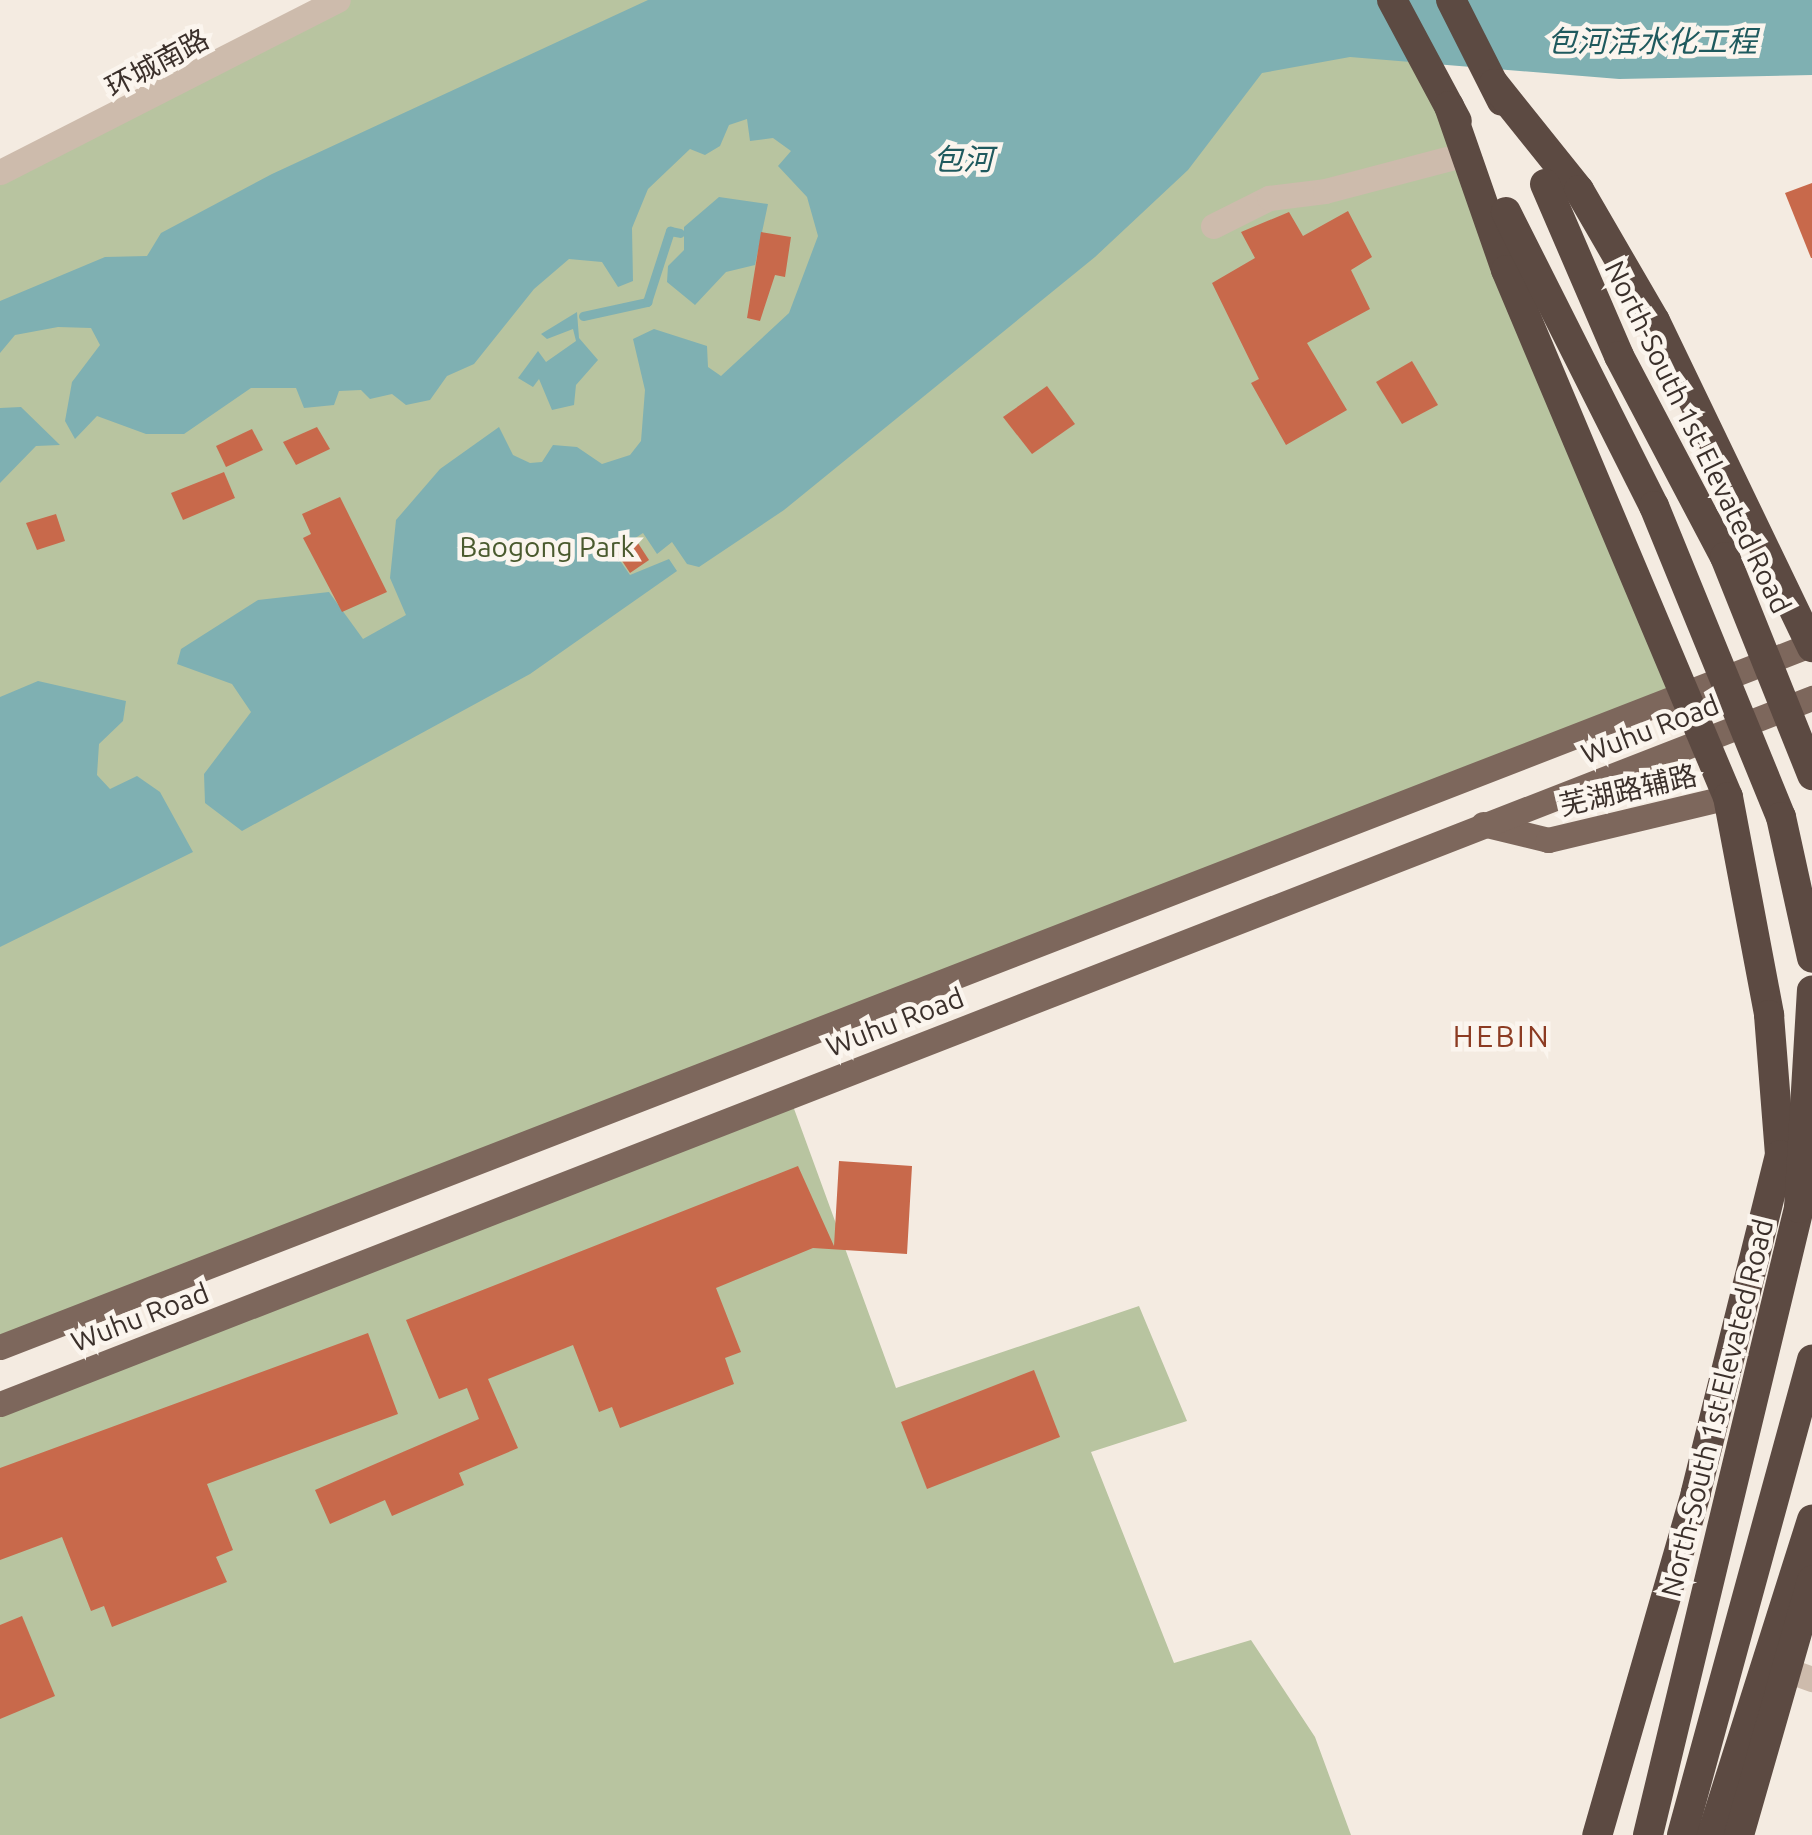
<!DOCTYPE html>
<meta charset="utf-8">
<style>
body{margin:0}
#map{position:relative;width:1812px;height:1835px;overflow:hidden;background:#f4ebe1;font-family:Ubuntu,"Noto Sans SC",sans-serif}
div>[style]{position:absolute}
.green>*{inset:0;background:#b8c4a0}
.water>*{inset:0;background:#7fb0b2}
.stream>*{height:9px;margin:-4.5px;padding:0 4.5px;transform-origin:4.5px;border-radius:4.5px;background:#7fb0b2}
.building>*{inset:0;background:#c8694b}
.minor>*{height:25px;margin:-12.5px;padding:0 12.5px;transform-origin:12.5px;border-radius:12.5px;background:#cdbbac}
.major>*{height:25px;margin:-12.5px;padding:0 12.5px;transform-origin:12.5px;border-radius:12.5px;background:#7d675c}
.highway>*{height:30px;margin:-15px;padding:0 15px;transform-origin:15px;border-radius:15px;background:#5c4a42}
.highway-bridge>*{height:30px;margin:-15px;padding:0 15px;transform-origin:15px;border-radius:15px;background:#5c4a42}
span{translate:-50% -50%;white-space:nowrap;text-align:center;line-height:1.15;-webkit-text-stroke:9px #fbf5ee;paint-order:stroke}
.street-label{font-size:28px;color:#3b302b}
.park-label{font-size:28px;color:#4a5a2e}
.water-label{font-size:30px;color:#1f5a5e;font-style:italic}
.neighbourhood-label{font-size:30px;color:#8c3b22;letter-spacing:2.5px}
</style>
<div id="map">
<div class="green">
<i style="clip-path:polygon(327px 0,1392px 0,1683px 688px,0 1347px,0 164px)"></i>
<i style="clip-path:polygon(789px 1095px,896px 1388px,1139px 1306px,1187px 1421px,1091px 1452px,1174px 1663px,1251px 1640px,1315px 1737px,1351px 1835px,0 1835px,0 1404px)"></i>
</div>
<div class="water">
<i style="clip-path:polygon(648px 0,1812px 0,1812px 75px,1619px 79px,1350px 57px,1262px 73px,1188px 170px,1095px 257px,784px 510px,699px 567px,687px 564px,672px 542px,657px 554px,643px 533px,614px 552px,630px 575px,669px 559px,677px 571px,530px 674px,242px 831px,205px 803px,204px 774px,251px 712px,232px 684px,177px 664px,181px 649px,258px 600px,329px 592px,363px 639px,406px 615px,390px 578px,396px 520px,440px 469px,499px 427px,513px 455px,530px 463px,542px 462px,553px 445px,577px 447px,602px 464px,630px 455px,641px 441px,645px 390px,633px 339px,654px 329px,707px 346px,708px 367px,721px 376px,789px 313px,818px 236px,807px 197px,778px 166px,791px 151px,773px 138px,750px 141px,747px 119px,729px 125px,720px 146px,705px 155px,690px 149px,648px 189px,632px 228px,633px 281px,618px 287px,602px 262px,569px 259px,534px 289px,474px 364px,447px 376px,430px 400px,406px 405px,392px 394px,370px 399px,361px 390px,339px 391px,334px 405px,304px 408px,296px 388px,251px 388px,184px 434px,146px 434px,97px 416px,75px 439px,65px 421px,72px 382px,100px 345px,91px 328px,58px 327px,15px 335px,0 353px,0 301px,105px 257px,147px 256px,161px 233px,272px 174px)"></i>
<i style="clip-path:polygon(719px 197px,768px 204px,755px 265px,726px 272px,695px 305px,667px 282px,668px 266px,684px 250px,684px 227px)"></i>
<i style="clip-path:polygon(577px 312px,579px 338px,598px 360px,576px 385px,574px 405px,552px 410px,539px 379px,533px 387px,518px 378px,538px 351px,546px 362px,576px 341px,573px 329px,547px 339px,541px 334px)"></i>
<i style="clip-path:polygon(21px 407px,60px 445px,36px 446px,0 483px,0 408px)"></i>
<i style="clip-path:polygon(38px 681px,126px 701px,123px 721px,99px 744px,97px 775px,110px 789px,137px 776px,160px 792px,193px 852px,0 947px,0 697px)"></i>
</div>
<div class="stream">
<i style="left:583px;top:316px;width:66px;rotate:-12.3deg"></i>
<i style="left:647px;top:302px;width:75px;rotate:-72.1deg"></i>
<i style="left:670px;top:231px;width:10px;rotate:11deg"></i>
</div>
<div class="building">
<i style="clip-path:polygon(1812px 183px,1812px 258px,1811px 258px,1785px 193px)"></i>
<i style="clip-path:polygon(1348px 211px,1372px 257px,1351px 270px,1370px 309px,1307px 343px,1347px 410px,1286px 445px,1251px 383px,1259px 379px,1212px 283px,1255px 258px,1241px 232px,1289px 212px,1303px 236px)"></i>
<i style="clip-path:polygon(761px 232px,791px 237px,785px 277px,775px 275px,760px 321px,747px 318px)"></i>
<i style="clip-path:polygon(1412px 361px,1438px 405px,1402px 424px,1376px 382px)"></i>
<i style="clip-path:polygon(1047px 386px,1075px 424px,1032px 454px,1003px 417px)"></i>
<i style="clip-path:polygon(317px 427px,330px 449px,296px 465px,283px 442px)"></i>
<i style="clip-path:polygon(252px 429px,263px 450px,226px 467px,216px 446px)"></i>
<i style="clip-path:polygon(224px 472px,235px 498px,183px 520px,171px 493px)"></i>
<i style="clip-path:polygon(340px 497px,387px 592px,342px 612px,303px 538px,311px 534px,302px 514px)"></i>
<i style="clip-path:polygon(56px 514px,65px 541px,37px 550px,26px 523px)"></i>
<i style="clip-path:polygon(636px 540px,649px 560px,630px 573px,617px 553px)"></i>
<i style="clip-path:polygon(839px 1161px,912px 1166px,907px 1254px,813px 1248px,716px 1288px,741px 1352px,725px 1358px,734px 1384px,620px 1428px,612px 1407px,599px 1412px,573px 1345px,488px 1379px,518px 1448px,459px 1473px,464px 1485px,392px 1516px,385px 1500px,330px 1524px,315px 1490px,479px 1419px,467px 1388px,439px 1399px,406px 1320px,798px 1166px,834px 1246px)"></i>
<i style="clip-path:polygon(368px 1333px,398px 1414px,207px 1484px,233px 1550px,216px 1557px,227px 1582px,112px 1627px,104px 1606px,91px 1611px,62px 1537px,0 1560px,0 1468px)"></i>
<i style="clip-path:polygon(1034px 1370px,1060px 1437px,927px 1489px,901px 1422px)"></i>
<i style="clip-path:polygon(22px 1616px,55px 1696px,0 1719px,0 1625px)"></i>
</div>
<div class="minor">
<i style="left:0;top:172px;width:379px;rotate:-27deg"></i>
<i style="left:1213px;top:226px;width:63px;rotate:-26.6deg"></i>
<i style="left:1269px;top:198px;width:56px;rotate:-7.1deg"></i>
<i style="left:1325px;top:191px;width:146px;rotate:-14.7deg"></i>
<i style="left:1770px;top:1664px;width:45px;rotate:19.7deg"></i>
</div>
<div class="major">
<i style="left:1483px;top:824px;width:67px;rotate:13.8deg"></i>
<i style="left:1548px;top:840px;width:185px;rotate:-13.4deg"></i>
<i style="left:0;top:1347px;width:1944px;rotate:-21.2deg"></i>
<i style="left:0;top:1404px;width:1945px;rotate:-21.29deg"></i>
</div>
<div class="highway">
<i style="left:1392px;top:0;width:137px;rotate:61.8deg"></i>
<i style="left:1451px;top:0;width:113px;rotate:63.2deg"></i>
<i style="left:1494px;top:84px;width:136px;rotate:51.3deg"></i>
<i style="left:1579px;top:190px;width:151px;rotate:59.9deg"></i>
<i style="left:1655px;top:321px;width:362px;rotate:64.3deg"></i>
<i style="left:1449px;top:106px;width:174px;rotate:70.8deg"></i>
<i style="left:1506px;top:270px;width:572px;rotate:67.16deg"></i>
<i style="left:1728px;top:797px;width:222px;rotate:79.3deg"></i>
<i style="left:1769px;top:1015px;width:140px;rotate:85.5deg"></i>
<i style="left:1780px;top:1155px;width:348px;rotate:104deg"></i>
<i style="left:1696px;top:1493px;width:356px;rotate:106.1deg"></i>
<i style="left:1648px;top:1835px;width:645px;rotate:-76.46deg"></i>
<i style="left:1799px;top:1208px;width:218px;rotate:-86.6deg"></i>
<i style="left:1682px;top:1835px;width:493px;rotate:-74.7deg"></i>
<i style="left:1712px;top:1835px;width:331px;rotate:-72.4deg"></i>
</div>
<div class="highway-bridge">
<i style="left:1545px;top:184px;width:187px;rotate:66.7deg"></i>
<i style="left:1619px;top:356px;width:227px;rotate:62.2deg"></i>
<i style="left:1725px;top:557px;width:235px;rotate:68.2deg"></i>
<i style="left:1506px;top:212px;width:329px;rotate:63.3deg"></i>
<i style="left:1654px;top:506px;width:336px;rotate:67.8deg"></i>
<i style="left:1781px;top:817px;width:144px;rotate:77.6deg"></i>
<i style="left:1739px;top:1835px;width:265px;rotate:-74deg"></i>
</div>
<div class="street-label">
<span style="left:157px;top:63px;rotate:-28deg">环城南路</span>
<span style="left:1698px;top:437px;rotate:64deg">North-South 1st Elevated Road</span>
<span style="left:1650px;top:729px;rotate:-21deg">Wuhu Road</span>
<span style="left:1628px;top:790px;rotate:-13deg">芜湖路辅路</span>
<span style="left:895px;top:1022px;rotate:-21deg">Wuhu Road</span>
<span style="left:140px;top:1317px;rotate:-21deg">Wuhu Road</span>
<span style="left:1717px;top:1408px;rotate:-76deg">North-South 1st Elevated Road</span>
</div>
<div class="park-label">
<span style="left:547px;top:547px">Baogong Park</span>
</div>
<div class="water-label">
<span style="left:1652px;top:41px">包河活水化工程</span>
<span style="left:963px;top:159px">包河</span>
</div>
<div class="neighbourhood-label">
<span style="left:1502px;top:1036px">HEBIN</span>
</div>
</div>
